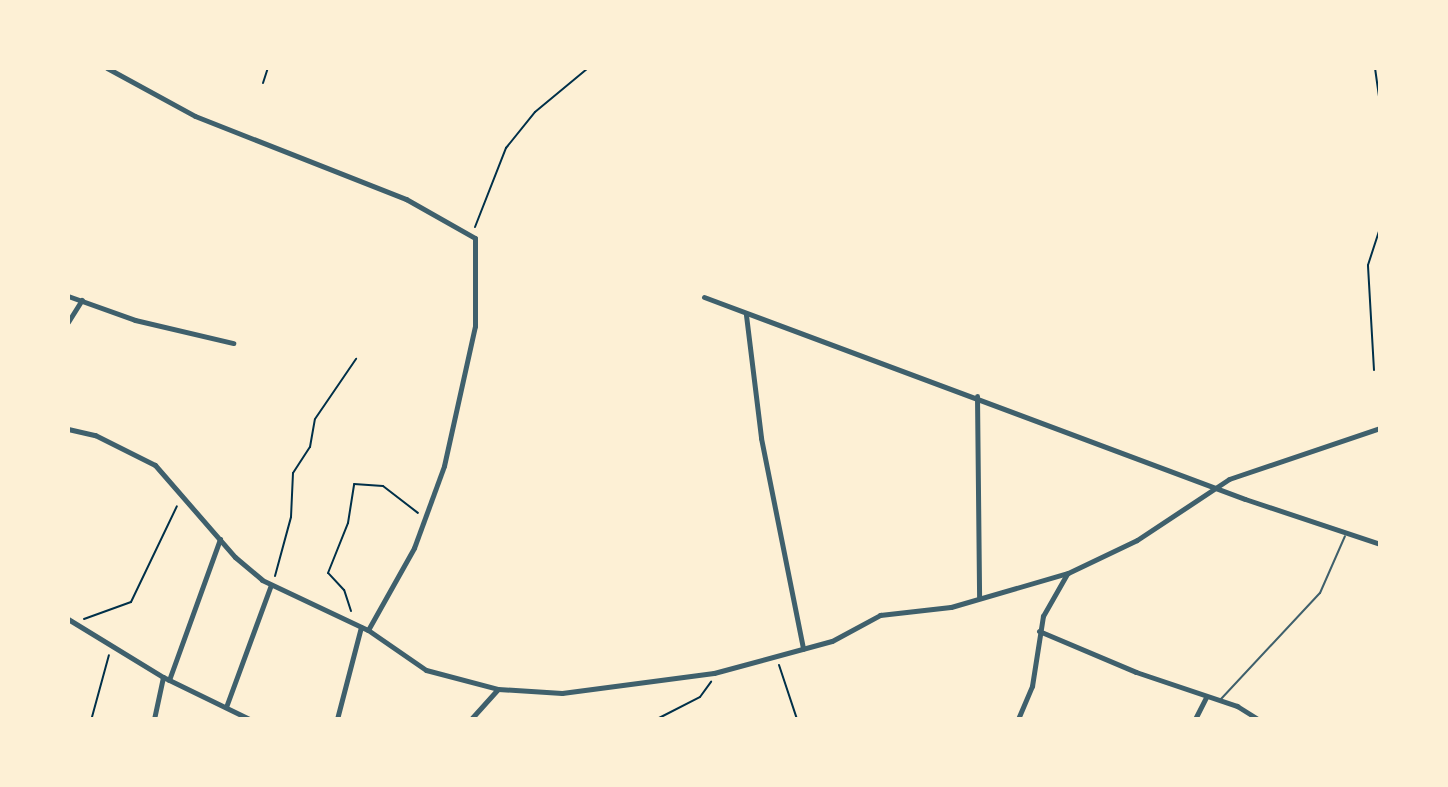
<!DOCTYPE html>
<style>
body{margin:0}
#map{position:relative;width:1448px;height:787px;overflow:hidden;background:#fdf0d5;font-family:Rubik,sans-serif}
div>[style]{position:absolute}
.path>*{height:2px;margin:-1px;padding:0 1px;transform-origin:1px;border-radius:1px;background:#003049}
.service>*{height:2px;margin:-1px;padding:0 1px;transform-origin:1px;border-radius:1px;background:#3f606c}
.minor>*{height:5px;margin:-2.5px;padding:0 2.5px;transform-origin:2.5px;border-radius:2.5px;background:#3f606c}
span{translate:-50% -50%;white-space:nowrap;text-align:center;line-height:1.15;-webkit-text-stroke:8px #fdf0d5;paint-order:stroke}
.frame{position:absolute;inset:0;border:70px solid #fdf0d5;pointer-events:none}
</style>
<div id="map">
<div class="path">
<i style="left:1375px;top:68px;width:36px;rotate:82deg"></i>
<i style="left:263px;top:83px;width:16px;rotate:-72deg"></i>
<i style="left:475px;top:227px;width:85px;rotate:-68.6deg"></i>
<i style="left:506px;top:148px;width:46px;rotate:-51.1deg"></i>
<i style="left:535px;top:112px;width:69px;rotate:-39.7deg"></i>
<i style="left:1374px;top:370px;width:105px;rotate:-93.3deg"></i>
<i style="left:1368px;top:265px;width:40px;rotate:-72deg"></i>
<i style="left:275px;top:576px;width:61px;rotate:-74.8deg"></i>
<i style="left:291px;top:517px;width:44px;rotate:-87.4deg"></i>
<i style="left:293px;top:473px;width:31px;rotate:-57deg"></i>
<i style="left:310px;top:447px;width:28px;rotate:-80deg"></i>
<i style="left:315px;top:419px;width:73px;rotate:-55.7deg"></i>
<i style="left:351px;top:611px;width:22px;rotate:-108deg"></i>
<i style="left:344px;top:590px;width:23px;rotate:-133deg"></i>
<i style="left:328px;top:573px;width:54px;rotate:-68.2deg"></i>
<i style="left:348px;top:523px;width:39px;rotate:-81deg"></i>
<i style="left:354px;top:484px;width:29px;rotate:4deg"></i>
<i style="left:383px;top:486px;width:44px;rotate:37.6deg"></i>
<i style="left:84px;top:619px;width:50px;rotate:-19.9deg"></i>
<i style="left:131px;top:602px;width:106px;rotate:-64.4deg"></i>
<i style="left:779px;top:665px;width:57px;rotate:71.6deg"></i>
<i style="left:92px;top:717px;width:64px;rotate:-74.7deg"></i>
<i style="left:657px;top:719px;width:48px;rotate:-27.1deg"></i>
<i style="left:700px;top:697px;width:19px;rotate:-54deg"></i>
</div>
<div class="service">
<i style="left:1221px;top:699px;width:145px;rotate:-47deg"></i>
<i style="left:1320px;top:593px;width:62px;rotate:-66.3deg"></i>
</div>
<div class="minor">
<i style="left:107px;top:68px;width:100px;rotate:28.6deg"></i>
<i style="left:195px;top:116px;width:227px;rotate:21.5deg"></i>
<i style="left:406px;top:199px;width:79px;rotate:29.5deg"></i>
<i style="left:475px;top:238px;width:88px;rotate:90deg"></i>
<i style="left:475px;top:326px;width:143px;rotate:102.5deg"></i>
<i style="left:444px;top:466px;width:87px;rotate:110.1deg"></i>
<i style="left:414px;top:548px;width:94px;rotate:119.3deg"></i>
<i style="left:68px;top:296px;width:71px;rotate:19.7deg"></i>
<i style="left:135px;top:320px;width:101px;rotate:13.2deg"></i>
<i style="left:704px;top:297px;width:577px;rotate:20.47deg"></i>
<i style="left:1245px;top:499px;width:142px;rotate:18.4deg"></i>
<i style="left:746px;top:315px;width:124px;rotate:83deg"></i>
<i style="left:761px;top:438px;width:215px;rotate:78.7deg"></i>
<i style="left:68px;top:322px;width:26px;rotate:-58deg"></i>
<i style="left:977px;top:396px;width:201px;rotate:89.4deg"></i>
<i style="left:68px;top:429px;width:28px;rotate:13deg"></i>
<i style="left:95px;top:435px;width:67px;rotate:26.6deg"></i>
<i style="left:155px;top:465px;width:122px;rotate:49deg"></i>
<i style="left:235px;top:557px;width:35px;rotate:40deg"></i>
<i style="left:262px;top:580px;width:117px;rotate:25.3deg"></i>
<i style="left:368px;top:630px;width:70px;rotate:34.6deg"></i>
<i style="left:426px;top:670px;width:74px;rotate:14.8deg"></i>
<i style="left:498px;top:689px;width:64px;rotate:3.6deg"></i>
<i style="left:562px;top:693px;width:153px;rotate:-7.5deg"></i>
<i style="left:714px;top:673px;width:122px;rotate:-15.2deg"></i>
<i style="left:832px;top:641px;width:55px;rotate:-28.4deg"></i>
<i style="left:880px;top:615px;width:71px;rotate:-6.4deg"></i>
<i style="left:951px;top:607px;width:122px;rotate:-16.2deg"></i>
<i style="left:1068px;top:573px;width:76px;rotate:-25.6deg"></i>
<i style="left:1137px;top:540px;width:110px;rotate:-33.5deg"></i>
<i style="left:1229px;top:479px;width:159px;rotate:-18.7deg"></i>
<i style="left:68px;top:619px;width:111px;rotate:31.4deg"></i>
<i style="left:163px;top:677px;width:96px;rotate:26deg"></i>
<i style="left:1039px;top:631px;width:105px;rotate:22.9deg"></i>
<i style="left:1136px;top:672px;width:107px;rotate:18.6deg"></i>
<i style="left:1237px;top:706px;width:25px;rotate:32deg"></i>
<i style="left:169px;top:680px;width:150px;rotate:-70.1deg"></i>
<i style="left:226px;top:707px;width:130px;rotate:-69.8deg"></i>
<i style="left:154px;top:719px;width:43px;rotate:-77.9deg"></i>
<i style="left:337px;top:719px;width:95px;rotate:-75.4deg"></i>
<i style="left:471px;top:719px;width:39px;rotate:-48deg"></i>
<i style="left:1018px;top:719px;width:36px;rotate:-67deg"></i>
<i style="left:1032px;top:686px;width:71px;rotate:-81.1deg"></i>
<i style="left:1043px;top:616px;width:48px;rotate:-60.3deg"></i>
<i style="left:1195px;top:719px;width:25px;rotate:-63deg"></i>
<i style="left:1294px;top:719px;width:13px"></i>
</div>
<div class="frame"></div>
</div>
